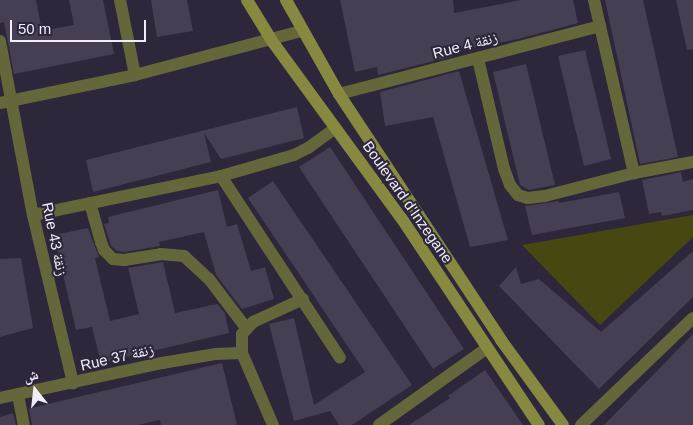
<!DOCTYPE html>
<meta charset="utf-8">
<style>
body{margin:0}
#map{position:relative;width:693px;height:425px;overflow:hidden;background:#2e263a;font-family:Helvetica,"Noto Naskh Arabic",sans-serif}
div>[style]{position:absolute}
.green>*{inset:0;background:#474811}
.building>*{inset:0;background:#463e53}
.street>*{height:12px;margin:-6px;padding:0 6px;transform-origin:6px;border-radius:6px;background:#65673b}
.secondary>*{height:12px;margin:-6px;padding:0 6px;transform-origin:6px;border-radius:6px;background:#86893f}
span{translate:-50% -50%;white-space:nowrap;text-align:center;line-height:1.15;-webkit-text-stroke:4px #2e263a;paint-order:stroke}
.street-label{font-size:15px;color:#f2edfa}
.north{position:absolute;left:10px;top:365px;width:50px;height:50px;-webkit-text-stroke:4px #2e263a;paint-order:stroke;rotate:344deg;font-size:14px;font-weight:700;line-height:20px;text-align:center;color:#f2edfa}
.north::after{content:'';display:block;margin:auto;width:18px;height:22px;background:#f2edfa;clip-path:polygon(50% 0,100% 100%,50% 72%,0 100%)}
.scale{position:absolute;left:10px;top:20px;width:136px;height:22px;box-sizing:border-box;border:2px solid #f2edfa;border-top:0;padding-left:6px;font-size:15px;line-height:18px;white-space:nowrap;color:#f2edfa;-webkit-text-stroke:4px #2e263a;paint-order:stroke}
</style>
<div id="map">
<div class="green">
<i style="clip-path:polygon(693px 215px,693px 237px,600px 325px,522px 245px)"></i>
</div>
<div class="building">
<i style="clip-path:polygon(0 0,36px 0,42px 31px,74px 25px,69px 0,103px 0,114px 54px,14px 74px,4px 22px,0 23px)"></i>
<i style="clip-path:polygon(151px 0,187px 0,193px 31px,157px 37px)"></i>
<i style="clip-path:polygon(340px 0,453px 0,454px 13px,521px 0,573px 0,578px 23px,518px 39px,453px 52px,454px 56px,378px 75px,377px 67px,355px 72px)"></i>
<i style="clip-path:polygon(605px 0,643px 0,678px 157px,640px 164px)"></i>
<i style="clip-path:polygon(676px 0,693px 0,693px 49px,687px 50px)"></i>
<i style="clip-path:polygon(585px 50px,611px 159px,584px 166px,558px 56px)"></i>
<i style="clip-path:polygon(526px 64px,555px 185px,529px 190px,520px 185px,493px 72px)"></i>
<i style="clip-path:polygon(459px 71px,508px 240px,470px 247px,433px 117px,385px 126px,380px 92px)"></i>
<i style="clip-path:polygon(297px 107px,304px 138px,221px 159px,204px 133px,211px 162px,93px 192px,86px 160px)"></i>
<i style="clip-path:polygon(330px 147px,464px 349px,433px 369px,299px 167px)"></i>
<i style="clip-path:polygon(681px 172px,683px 182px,693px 179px,693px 210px,662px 216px,661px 212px,649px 214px,642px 180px)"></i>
<i style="clip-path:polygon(273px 181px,412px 385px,352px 425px,339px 425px,330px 411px,294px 421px,269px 324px,294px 318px,314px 405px,365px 372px,248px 198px)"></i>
<i style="clip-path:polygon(218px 190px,227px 227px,237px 224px,251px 271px,265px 267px,274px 299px,242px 309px,216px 275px,204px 232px,159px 242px,160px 246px,125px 252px,117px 251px,111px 246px,104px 224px,109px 223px,108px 217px)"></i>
<i style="clip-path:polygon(619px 192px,625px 218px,532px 235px,525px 206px,559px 201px,559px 203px)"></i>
<i style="clip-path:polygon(88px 228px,99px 257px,95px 258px,110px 321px,139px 314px,128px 268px,163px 262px,175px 313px,217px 304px,225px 313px,229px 333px,101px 363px,92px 327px,76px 330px,54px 235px)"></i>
<i style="clip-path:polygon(693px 251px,693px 297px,599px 389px,499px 286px,516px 267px,521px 284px,539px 279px,601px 332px)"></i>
<i style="clip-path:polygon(21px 258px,33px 328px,0 337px,0 259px)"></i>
<i style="clip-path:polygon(693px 334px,693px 425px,604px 425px)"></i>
<i style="clip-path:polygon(222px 363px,237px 425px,161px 425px,160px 420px,138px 425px,32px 425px,29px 409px,31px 408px)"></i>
<i style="clip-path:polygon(485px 370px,523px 425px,409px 425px,450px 398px,448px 396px)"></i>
<i style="clip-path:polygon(13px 413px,16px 425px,0 425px,0 417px)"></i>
</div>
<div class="street">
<i style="left:120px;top:0;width:76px;rotate:78.7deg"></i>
<i style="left:594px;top:0;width:178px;rotate:77deg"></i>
<i style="left:0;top:41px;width:177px;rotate:79.3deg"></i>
<i style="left:33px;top:215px;width:173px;rotate:76.6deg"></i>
<i style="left:478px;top:59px;width:113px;rotate:76.7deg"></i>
<i style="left:504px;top:169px;width:17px;rotate:69deg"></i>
<i style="left:510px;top:185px;width:13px;rotate:51deg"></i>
<i style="left:518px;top:195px;width:10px;rotate:17deg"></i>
<i style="left:528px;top:198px;width:17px;rotate:-7deg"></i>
<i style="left:545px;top:196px;width:92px;rotate:-14.5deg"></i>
<i style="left:634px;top:173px;width:60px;rotate:-10.6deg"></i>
<i style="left:339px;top:94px;width:270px;rotate:-14.6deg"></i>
<i style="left:0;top:103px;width:138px;rotate:-11.7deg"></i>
<i style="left:135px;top:75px;width:173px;rotate:-14.8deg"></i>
<i style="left:221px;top:176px;width:217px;rotate:56.8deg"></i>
<i style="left:90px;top:203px;width:41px;rotate:74.2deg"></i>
<i style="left:101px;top:242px;width:9px;rotate:69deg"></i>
<i style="left:104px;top:250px;width:13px;rotate:45deg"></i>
<i style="left:113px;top:259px;width:11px;rotate:5deg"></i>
<i style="left:124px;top:260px;width:37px;rotate:-9deg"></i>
<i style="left:161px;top:254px;width:23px;rotate:5deg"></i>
<i style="left:184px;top:256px;width:34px;rotate:43deg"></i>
<i style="left:209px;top:279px;width:61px;rotate:52.9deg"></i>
<i style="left:33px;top:215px;width:192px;rotate:-11.7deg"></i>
<i style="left:221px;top:176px;width:76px;rotate:-16deg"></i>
<i style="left:294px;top:155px;width:16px;rotate:-27deg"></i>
<i style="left:308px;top:148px;width:34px;rotate:-36deg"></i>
<i style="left:18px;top:395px;width:31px;rotate:79deg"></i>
<i style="left:0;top:398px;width:166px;rotate:-12.2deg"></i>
<i style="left:162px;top:363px;width:55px;rotate:-9.5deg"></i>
<i style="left:216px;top:354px;width:26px;rotate:-2deg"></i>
<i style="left:273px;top:425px;width:78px;rotate:-113.3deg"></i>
<i style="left:242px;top:353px;width:19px;rotate:-90deg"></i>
<i style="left:242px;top:334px;width:16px;rotate:-47deg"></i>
<i style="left:253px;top:322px;width:55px;rotate:-24.7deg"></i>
<i style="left:379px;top:425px;width:133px;rotate:-35.5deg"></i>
<i style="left:581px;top:425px;width:155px;rotate:-43.7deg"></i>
</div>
<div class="secondary">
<i style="left:247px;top:0;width:48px;rotate:58.6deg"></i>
<i style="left:272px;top:41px;width:220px;rotate:53.9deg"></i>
<i style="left:402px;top:219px;width:247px;rotate:56.4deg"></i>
<i style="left:286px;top:0;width:108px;rotate:60.6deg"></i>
<i style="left:339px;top:94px;width:295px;rotate:56.6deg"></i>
<i style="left:501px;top:340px;width:105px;rotate:53.9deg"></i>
</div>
<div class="street-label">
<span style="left:465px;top:45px;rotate:-15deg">Rue 4 زنقة</span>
<span style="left:408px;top:202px;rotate:55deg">Boulevard d'Inzegane</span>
<span style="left:55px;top:239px;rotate:78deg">Rue 43 زنقة</span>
<span style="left:117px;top:357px;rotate:-13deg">Rue 37 زنقة</span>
</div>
<div class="north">ش</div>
<div class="scale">50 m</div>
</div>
